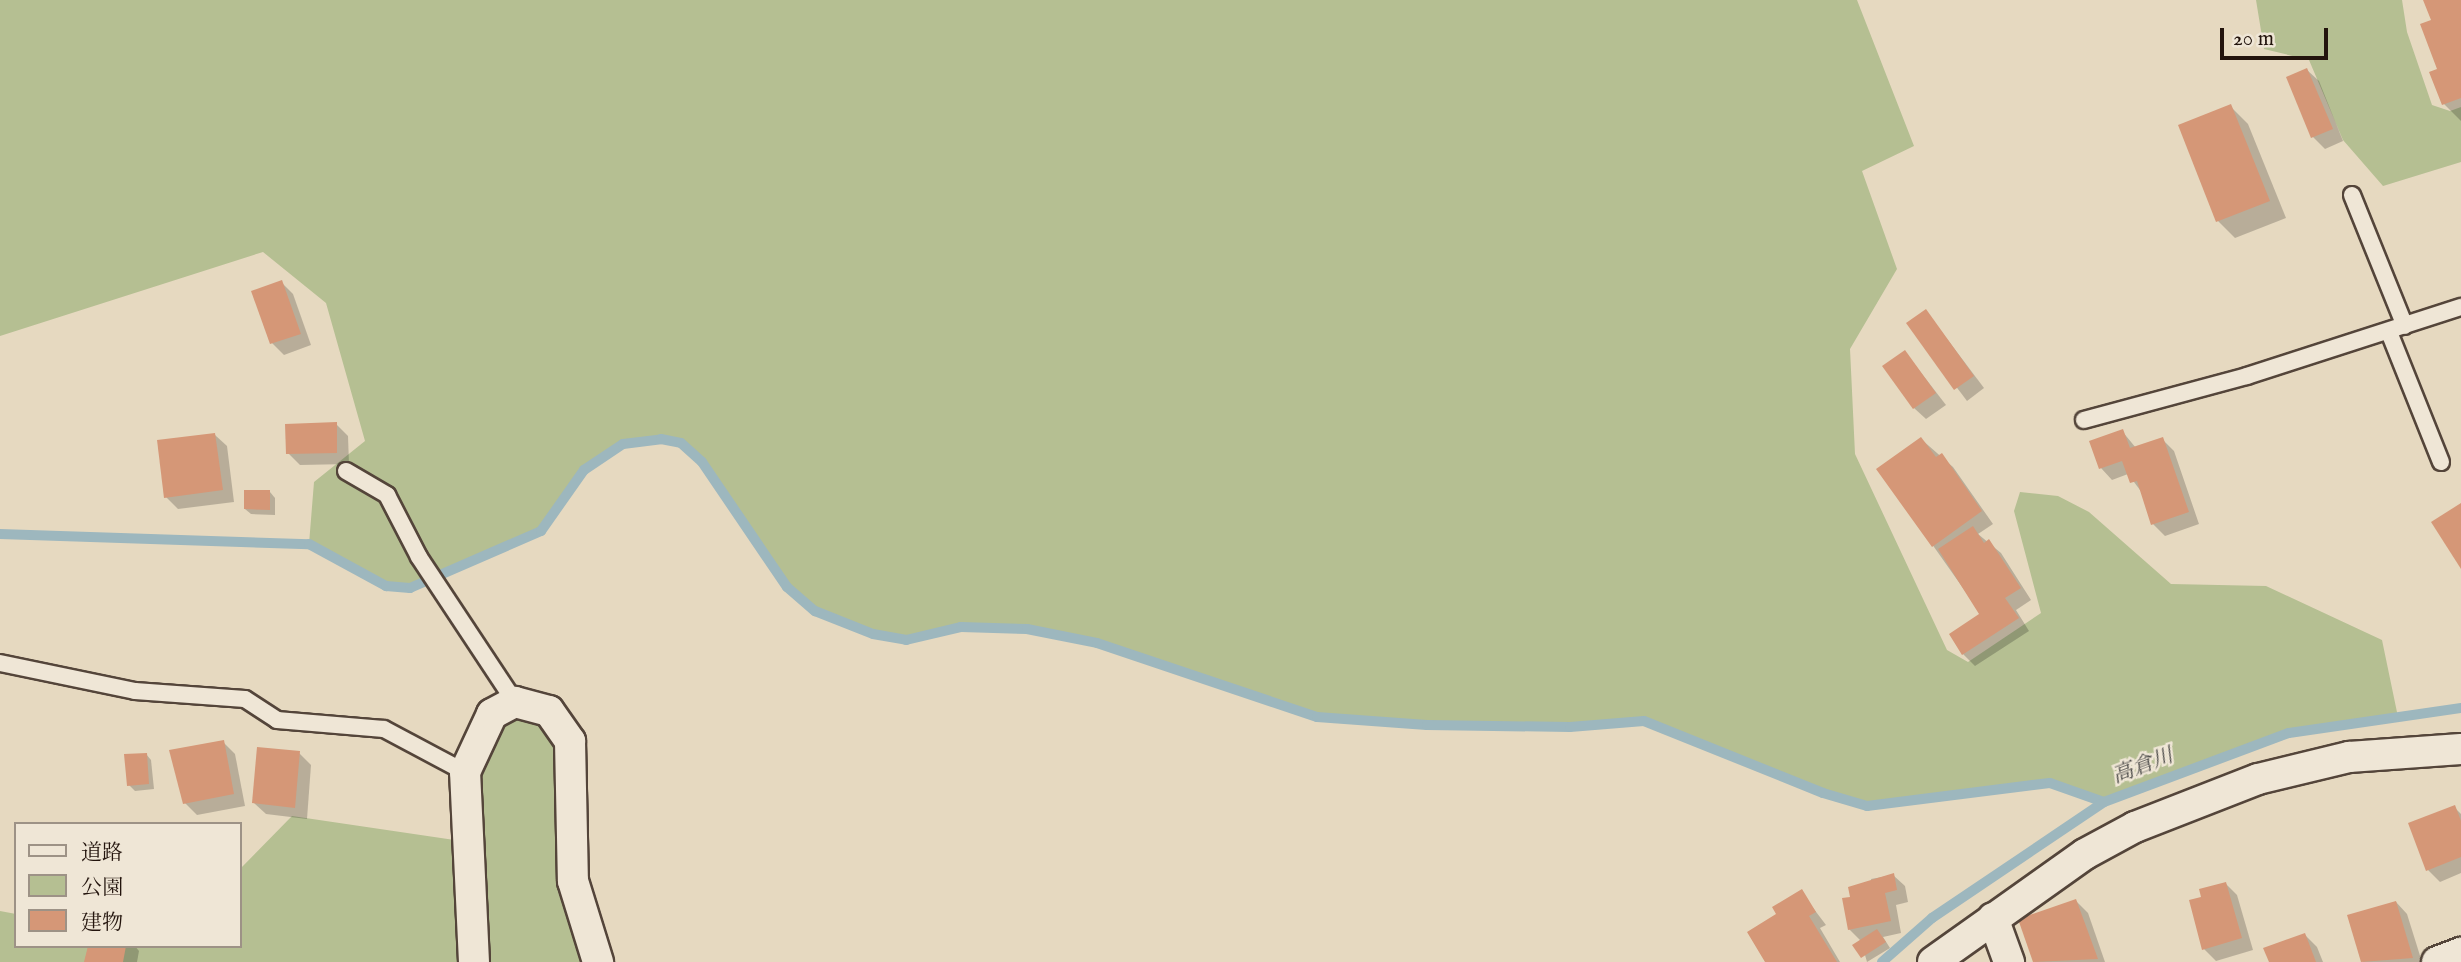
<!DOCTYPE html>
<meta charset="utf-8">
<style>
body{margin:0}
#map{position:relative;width:2461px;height:962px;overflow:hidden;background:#e6d9c0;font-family:"IM FELL English","Noto Serif JP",serif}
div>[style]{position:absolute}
.green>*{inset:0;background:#b5bf92}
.shadow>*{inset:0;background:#0003}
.stream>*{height:10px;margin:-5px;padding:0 5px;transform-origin:5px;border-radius:5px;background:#9db7be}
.building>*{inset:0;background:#d59777}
.roads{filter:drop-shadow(2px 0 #54453a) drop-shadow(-2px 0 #54453a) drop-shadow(0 2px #54453a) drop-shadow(0 -2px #54453a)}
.service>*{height:16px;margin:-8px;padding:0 8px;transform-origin:8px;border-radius:8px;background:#efe6d6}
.minor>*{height:30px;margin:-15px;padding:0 15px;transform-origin:15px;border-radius:15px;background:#efe6d6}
span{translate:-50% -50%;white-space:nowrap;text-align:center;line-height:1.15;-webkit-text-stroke:5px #efe6d6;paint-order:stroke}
.water-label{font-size:21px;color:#4e4d4b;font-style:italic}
.legend{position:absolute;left:14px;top:822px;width:228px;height:126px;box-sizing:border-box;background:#efe6d6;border:2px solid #9d9286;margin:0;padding:9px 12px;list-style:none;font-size:21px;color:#23140d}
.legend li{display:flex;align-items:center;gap:14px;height:35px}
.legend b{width:35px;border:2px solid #9d9286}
.scale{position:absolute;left:2220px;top:28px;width:108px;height:32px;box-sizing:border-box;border:4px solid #23140d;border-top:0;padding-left:9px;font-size:21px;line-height:24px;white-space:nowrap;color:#23140d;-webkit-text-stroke:5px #efe6d6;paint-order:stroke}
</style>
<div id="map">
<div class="green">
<i style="clip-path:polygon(0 0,1857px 0,1914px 146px,1862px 171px,1897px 269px,1850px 349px,1855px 454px,1947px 650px,1968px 662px,2041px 613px,2014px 511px,2020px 492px,2058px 496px,2089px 512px,2171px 584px,2266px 586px,2382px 640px,2398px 717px,2289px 733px,2104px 802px,2050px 783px,1867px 806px,1823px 793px,1644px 721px,1570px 727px,1427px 725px,1317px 717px,1097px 643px,1027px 629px,961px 627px,906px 640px,873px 634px,815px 611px,787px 587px,702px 462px,681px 443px,661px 439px,623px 445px,584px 470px,541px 531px,410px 588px,386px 586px,309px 544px,314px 482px,365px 441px,326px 303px,263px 252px,0 336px)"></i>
<i style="clip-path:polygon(2256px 0,2402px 0,2407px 32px,2432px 105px,2450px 111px,2461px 107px,2461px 162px,2383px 186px,2343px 140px,2309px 60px,2264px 49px)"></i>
<i style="clip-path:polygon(549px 711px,598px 962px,0 962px,0 911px,16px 914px,16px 946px,240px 946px,240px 869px,292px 816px,468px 842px,465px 772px,492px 714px)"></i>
</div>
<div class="shadow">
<i style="clip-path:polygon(2425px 0,2461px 0,2461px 121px,2444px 104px,2433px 21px)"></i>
<i style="clip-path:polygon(2307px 70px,2319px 81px,2343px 141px,2325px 149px,2313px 137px)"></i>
<i style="clip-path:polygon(2230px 106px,2248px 124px,2286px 218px,2235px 238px,2218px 221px)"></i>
<i style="clip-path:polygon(281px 282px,293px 294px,311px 345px,284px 355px,272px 343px)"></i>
<i style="clip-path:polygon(1926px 311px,1984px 388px,1967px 401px,1909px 324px)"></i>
<i style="clip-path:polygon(1905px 352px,1946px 405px,1926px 419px,1914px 408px)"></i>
<i style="clip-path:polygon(336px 424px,348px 436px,349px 464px,300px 465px,288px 453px)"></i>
<i style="clip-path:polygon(2122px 431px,2136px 448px,2162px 439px,2174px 451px,2199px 524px,2165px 536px,2153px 524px,2143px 494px,2128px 474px,2112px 480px,2101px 468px)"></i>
<i style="clip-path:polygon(215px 435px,227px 446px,234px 502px,178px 509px,166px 497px)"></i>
<i style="clip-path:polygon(1921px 439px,1953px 467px,1993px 524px,1978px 534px,2001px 553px,2031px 600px,2016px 610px,2029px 631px,1975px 666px,1963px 654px,1982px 615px,1879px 469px)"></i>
<i style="clip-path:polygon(270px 492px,275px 498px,275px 515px,251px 514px,245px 509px)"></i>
<i style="clip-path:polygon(223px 742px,235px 754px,245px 806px,197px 815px,185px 803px)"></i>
<i style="clip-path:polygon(299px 753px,311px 765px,307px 819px,266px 814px,254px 803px)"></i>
<i style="clip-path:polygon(146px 754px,151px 760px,154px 789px,135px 791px,129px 785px)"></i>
<i style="clip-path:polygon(2454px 807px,2461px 814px,2461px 873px,2440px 882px,2428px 870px)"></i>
<i style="clip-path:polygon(1893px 875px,1905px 886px,1908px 902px,1896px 905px,1901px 933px,1883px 937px,1890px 948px,1867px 962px,1861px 941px,1849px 929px,1852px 898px,1872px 884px,1871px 879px)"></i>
<i style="clip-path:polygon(2225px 883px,2237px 895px,2253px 950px,2216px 961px,2204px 949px,2204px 898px)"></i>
<i style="clip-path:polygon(1801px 892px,1826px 925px,1820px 928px,1840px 962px,1768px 962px,1779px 915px)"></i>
<i style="clip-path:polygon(2076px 901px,2088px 913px,2105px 962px,2035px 962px,2021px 920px)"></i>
<i style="clip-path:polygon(2396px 902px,2407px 914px,2422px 962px,2363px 962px,2349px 917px)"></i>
<i style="clip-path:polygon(2305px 935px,2317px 947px,2323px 962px,2270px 962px)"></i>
<i style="clip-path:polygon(90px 946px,135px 946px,139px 951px,137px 962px,86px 962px)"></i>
</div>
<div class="stream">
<i style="left:0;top:534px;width:309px;rotate:1.9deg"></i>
<i style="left:309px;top:544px;width:88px;rotate:28.6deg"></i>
<i style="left:386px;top:586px;width:24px;rotate:5deg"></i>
<i style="left:410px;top:588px;width:143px;rotate:-23.5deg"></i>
<i style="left:541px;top:531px;width:75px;rotate:-54.8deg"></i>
<i style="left:584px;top:470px;width:47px;rotate:-33.7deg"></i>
<i style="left:623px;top:444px;width:38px;rotate:-7deg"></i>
<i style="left:661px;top:439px;width:20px;rotate:11deg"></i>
<i style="left:681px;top:443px;width:28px;rotate:42deg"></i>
<i style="left:702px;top:462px;width:151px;rotate:55.8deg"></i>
<i style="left:787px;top:587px;width:37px;rotate:41deg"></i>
<i style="left:815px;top:611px;width:62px;rotate:21.6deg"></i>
<i style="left:873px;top:634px;width:34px;rotate:10deg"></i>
<i style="left:906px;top:640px;width:57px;rotate:-13.3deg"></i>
<i style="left:961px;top:627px;width:66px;rotate:1.7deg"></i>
<i style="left:1027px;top:629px;width:71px;rotate:11.3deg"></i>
<i style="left:1097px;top:643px;width:232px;rotate:18.6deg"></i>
<i style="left:1317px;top:717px;width:110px;rotate:4.2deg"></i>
<i style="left:1427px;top:725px;width:143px;rotate:0.8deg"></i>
<i style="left:1570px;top:727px;width:74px;rotate:-4.6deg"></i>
<i style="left:1644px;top:721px;width:193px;rotate:21.9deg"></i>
<i style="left:1823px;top:793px;width:46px;rotate:16.5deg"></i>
<i style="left:1867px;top:806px;width:184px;rotate:-7.2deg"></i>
<i style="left:2050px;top:783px;width:57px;rotate:19.4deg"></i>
<i style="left:1882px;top:962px;width:67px;rotate:-41.3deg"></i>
<i style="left:1932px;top:918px;width:207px;rotate:-34deg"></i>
<i style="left:2104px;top:802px;width:197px;rotate:-20.5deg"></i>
<i style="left:2289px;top:733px;width:174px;rotate:-8.3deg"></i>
</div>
<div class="building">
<i style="clip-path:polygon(2423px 0,2461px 0,2461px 98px,2442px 105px,2429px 72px,2437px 69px,2420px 24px,2431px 20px)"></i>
<i style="clip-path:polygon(2307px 68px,2333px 129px,2311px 138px,2286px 77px)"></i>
<i style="clip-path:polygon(2231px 104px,2270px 201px,2216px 222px,2178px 125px)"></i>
<i style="clip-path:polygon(282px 280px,301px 334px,270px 344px,251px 291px)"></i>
<i style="clip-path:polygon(1926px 309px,1974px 376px,1954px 390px,1906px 323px)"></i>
<i style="clip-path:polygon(1905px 350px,1936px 393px,1913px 409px,1882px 366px)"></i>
<i style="clip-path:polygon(337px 422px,337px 453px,286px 454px,285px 424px)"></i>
<i style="clip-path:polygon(2123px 429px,2130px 448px,2163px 437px,2189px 512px,2151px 525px,2137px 481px,2130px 483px,2122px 461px,2099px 469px,2089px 441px)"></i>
<i style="clip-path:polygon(215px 433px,223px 490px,164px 498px,157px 440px)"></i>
<i style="clip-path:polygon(1921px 437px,1936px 457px,1942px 453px,1982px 511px,1932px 547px,1876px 469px)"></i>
<i style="clip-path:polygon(244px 490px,270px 490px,270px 510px,244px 509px)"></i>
<i style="clip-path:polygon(2461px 503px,2461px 569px,2431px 522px)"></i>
<i style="clip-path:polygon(1973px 526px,1984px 543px,1989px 539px,2021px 588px,2005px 598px,2019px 618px,1962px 655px,1949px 634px,1979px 614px,1938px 549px)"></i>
<i style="clip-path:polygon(224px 740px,234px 794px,183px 804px,169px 750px)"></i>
<i style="clip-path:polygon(257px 747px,300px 751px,295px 808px,252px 803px)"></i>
<i style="clip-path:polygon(147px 753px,149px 784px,127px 786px,124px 754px)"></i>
<i style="clip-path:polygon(2455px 805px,2461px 821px,2461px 857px,2426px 871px,2408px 823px)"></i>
<i style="clip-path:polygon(1894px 873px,1897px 890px,1885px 893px,1891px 921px,1848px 930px,1842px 898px,1850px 897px,1848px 887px)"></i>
<i style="clip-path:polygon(2226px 882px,2242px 938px,2202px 950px,2189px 900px,2201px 897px,2199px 889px)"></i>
<i style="clip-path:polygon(1802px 889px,1816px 912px,1809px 916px,1837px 962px,1765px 962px,1747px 932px,1776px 914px,1772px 907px)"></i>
<i style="clip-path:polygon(2076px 899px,2098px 959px,2033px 962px,2018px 919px)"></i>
<i style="clip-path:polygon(2396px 901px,2413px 958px,2361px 962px,2347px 915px)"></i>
<i style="clip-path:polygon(1877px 929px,1886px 942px,1861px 958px,1852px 945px)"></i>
<i style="clip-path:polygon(2305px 933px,2316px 962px,2269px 962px,2263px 948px)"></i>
<i style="clip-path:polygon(88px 946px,126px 946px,123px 962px,84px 962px)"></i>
</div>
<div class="roads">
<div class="service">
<i style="left:2352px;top:195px;width:141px;rotate:68deg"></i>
<i style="left:2389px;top:332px;width:140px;rotate:68.2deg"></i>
<i style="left:2084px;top:420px;width:169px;rotate:-15.1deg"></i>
<i style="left:2247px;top:376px;width:225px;rotate:-17.9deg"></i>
<i style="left:346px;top:471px;width:48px;rotate:30.3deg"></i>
<i style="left:387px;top:495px;width:70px;rotate:62.7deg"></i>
<i style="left:419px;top:557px;width:174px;rotate:56.5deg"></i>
<i style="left:0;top:663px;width:138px;rotate:11.7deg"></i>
<i style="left:135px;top:691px;width:110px;rotate:4.2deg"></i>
<i style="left:245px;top:699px;width:38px;rotate:33deg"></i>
<i style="left:277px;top:720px;width:107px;rotate:4.8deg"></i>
<i style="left:384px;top:729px;width:92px;rotate:28deg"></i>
</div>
<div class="minor">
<i style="left:1993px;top:918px;width:47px;rotate:70deg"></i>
<i style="left:474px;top:962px;width:190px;rotate:-92.7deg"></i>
<i style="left:465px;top:772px;width:64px;rotate:-65deg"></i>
<i style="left:492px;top:714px;width:26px;rotate:-28deg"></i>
<i style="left:515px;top:702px;width:35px;rotate:15deg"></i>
<i style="left:549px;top:711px;width:37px;rotate:55deg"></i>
<i style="left:570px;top:741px;width:140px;rotate:88.8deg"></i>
<i style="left:573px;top:881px;width:85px;rotate:72.8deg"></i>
<i style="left:1933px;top:962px;width:186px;rotate:-35.4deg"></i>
<i style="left:2085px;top:854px;width:57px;rotate:-28.4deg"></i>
<i style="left:2135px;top:827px;width:132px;rotate:-21.3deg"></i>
<i style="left:2258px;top:779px;width:94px;rotate:-13.6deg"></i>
<i style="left:2349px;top:757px;width:112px;rotate:-4.1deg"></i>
<i style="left:2437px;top:962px;width:26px;rotate:-21deg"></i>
</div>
</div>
<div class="water-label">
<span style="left:2143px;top:767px;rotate:-21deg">高倉川</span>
</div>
<ul class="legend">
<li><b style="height:9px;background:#efe6d6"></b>道路</li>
<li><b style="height:19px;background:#b5bf92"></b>公園</li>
<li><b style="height:19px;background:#d59777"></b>建物</li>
</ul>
<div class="scale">20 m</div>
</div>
